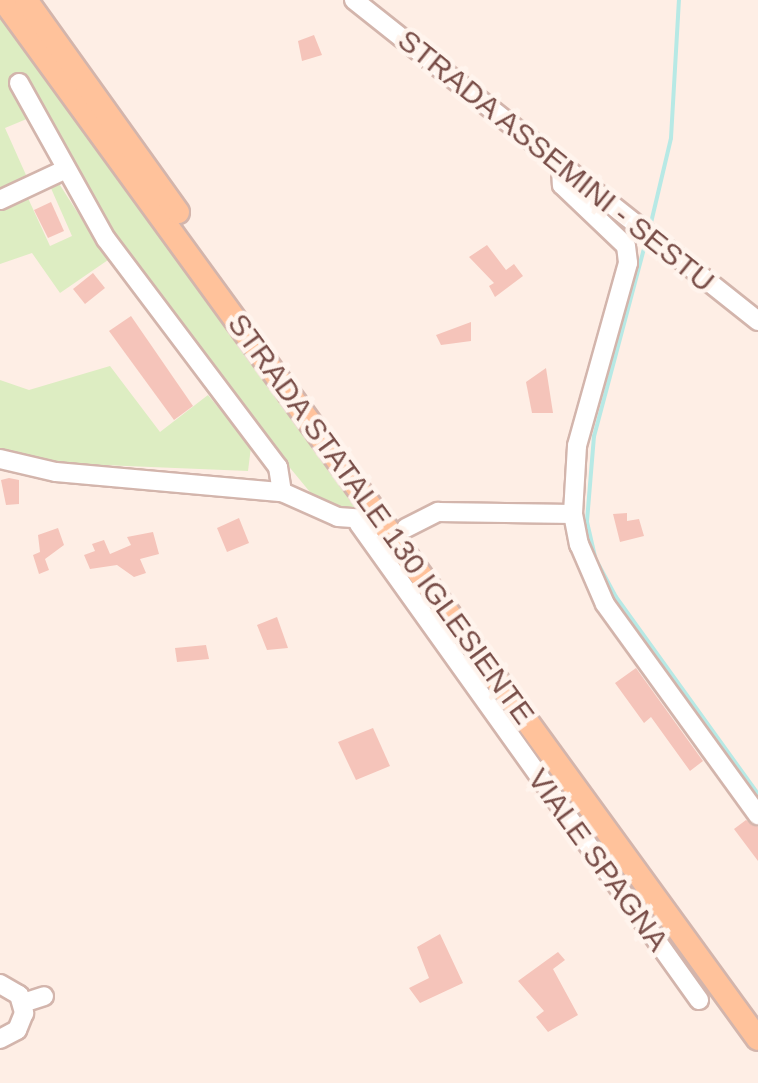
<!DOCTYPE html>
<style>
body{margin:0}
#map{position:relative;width:758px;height:1083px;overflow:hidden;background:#feeee5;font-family:Arial,sans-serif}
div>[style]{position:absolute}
.green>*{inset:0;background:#ddedc2}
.stream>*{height:4px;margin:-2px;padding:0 2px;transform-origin:2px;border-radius:2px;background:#b7e9e5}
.building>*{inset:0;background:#f5c4ba}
.roads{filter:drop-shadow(2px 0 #d3b5ac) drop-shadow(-2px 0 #d3b5ac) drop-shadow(0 2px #d3b5ac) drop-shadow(0 -2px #d3b5ac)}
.minor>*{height:18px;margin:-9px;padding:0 9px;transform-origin:9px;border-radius:9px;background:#fff}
.major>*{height:22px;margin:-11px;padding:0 11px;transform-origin:11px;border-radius:11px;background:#ffc29b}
span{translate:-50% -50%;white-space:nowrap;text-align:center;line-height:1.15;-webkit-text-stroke:9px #fff4ed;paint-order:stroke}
.street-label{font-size:30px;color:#794e48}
</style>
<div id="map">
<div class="green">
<i style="clip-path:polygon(0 9px,359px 507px,350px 516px,319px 503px,205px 365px,29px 118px,5px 128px,26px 175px,0 189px)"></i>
<i style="clip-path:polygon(58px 182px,108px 260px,60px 293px,32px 253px,0 264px,0 208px,27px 196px,50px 246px,72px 236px,50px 186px)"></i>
<i style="clip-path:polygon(110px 366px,160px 432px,208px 395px,251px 447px,248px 471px,54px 463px,0 451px,0 380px,29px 390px)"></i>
</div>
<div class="stream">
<i style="left:650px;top:227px;width:91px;rotate:-76.7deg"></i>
<i style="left:671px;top:138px;width:138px;rotate:-86.7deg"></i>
<i style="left:646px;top:241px;width:202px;rotate:104.9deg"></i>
<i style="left:594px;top:436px;width:86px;rotate:94.7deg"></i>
<i style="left:587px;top:522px;width:39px;rotate:77deg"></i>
<i style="left:596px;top:560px;width:42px;rotate:61.6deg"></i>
<i style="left:616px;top:597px;width:243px;rotate:54.2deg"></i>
</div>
<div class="building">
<i style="clip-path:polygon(314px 35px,322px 55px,302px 61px,298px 41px)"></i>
<i style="clip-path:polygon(51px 202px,64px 231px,48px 238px,34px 210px)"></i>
<i style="clip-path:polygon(487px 245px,506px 270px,514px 264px,523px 276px,495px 297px,489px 286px,494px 283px,469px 257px)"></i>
<i style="clip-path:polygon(93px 273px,105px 288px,85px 304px,73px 289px)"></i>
<i style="clip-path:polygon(131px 316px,193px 406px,174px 420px,109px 331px)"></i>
<i style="clip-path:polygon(471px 322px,471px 341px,441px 345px,436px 335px)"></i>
<i style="clip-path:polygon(546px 368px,553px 413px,532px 413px,526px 382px)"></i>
<i style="clip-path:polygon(9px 478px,19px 480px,19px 504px,6px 505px,1px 480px)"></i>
<i style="clip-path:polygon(627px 513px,627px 521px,639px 519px,644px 536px,620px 542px,613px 514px)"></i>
<i style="clip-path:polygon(239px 518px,249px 543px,227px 552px,217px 528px)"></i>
<i style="clip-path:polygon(58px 528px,64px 545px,45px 559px,49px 570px,39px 574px,33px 555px,40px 552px,38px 535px)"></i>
<i style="clip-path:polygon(153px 532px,159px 554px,140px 559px,146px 573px,134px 577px,117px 565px,90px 569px,84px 555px,95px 551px,92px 544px,104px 540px,110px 554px,131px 545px,127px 537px)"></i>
<i style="clip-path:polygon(277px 617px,288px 648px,267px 650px,257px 625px)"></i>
<i style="clip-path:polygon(206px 645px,209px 659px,177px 662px,175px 648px)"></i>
<i style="clip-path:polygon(636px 668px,703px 761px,690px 771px,651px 717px,644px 723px,615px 683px)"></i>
<i style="clip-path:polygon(373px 728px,390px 766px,356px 780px,338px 742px)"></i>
<i style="clip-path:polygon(746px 820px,758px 827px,758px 861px,734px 829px)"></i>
<i style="clip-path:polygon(440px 934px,463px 983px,420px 1003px,409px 988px,429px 978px,417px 947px)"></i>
<i style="clip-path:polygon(558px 952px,565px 960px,553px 969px,578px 1015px,548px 1032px,536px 1017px,544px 1011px,518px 981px)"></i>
</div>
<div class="roads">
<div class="minor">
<i style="left:354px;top:0;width:516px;rotate:38.47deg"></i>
<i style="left:19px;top:83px;width:179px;rotate:60.9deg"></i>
<i style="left:106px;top:239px;width:286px;rotate:53deg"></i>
<i style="left:278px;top:467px;width:25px;rotate:81deg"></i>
<i style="left:561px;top:168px;width:17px;rotate:87deg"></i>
<i style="left:562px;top:185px;width:88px;rotate:43.6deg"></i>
<i style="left:626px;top:246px;width:17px;rotate:83deg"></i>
<i style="left:628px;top:263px;width:190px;rotate:105.6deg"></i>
<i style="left:577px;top:446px;width:68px;rotate:93.4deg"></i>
<i style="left:573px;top:514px;width:31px;rotate:79deg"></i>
<i style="left:579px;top:544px;width:65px;rotate:66.6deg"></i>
<i style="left:605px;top:604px;width:261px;rotate:54.1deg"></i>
<i style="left:0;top:200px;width:71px;rotate:-25.1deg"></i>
<i style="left:0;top:459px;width:57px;rotate:13.1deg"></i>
<i style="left:56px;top:472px;width:227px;rotate:5.1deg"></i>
<i style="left:282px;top:492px;width:61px;rotate:24.1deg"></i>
<i style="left:338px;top:517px;width:32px;rotate:4deg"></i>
<i style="left:359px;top:524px;width:585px;rotate:54.46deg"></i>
<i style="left:406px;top:528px;width:36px;rotate:-27deg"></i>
<i style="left:438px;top:512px;width:135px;rotate:0.8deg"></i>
<i style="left:0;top:984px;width:22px;rotate:30deg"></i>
<i style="left:19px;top:995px;width:19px;rotate:74deg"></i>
<i style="left:24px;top:1013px;width:18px;rotate:112deg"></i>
<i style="left:17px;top:1030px;width:19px;rotate:152deg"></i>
<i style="left:23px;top:1003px;width:22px;rotate:-18deg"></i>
</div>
<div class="major">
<i style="left:3px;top:0;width:1284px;rotate:54deg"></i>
<i style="left:26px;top:0;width:261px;rotate:54.4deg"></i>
</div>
</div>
<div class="street-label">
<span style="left:556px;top:161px;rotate:39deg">STRADA ASSEMINI - SESTU</span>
<span style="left:381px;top:519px;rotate:54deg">STRADA STATALE 130 IGLESIENTE</span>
<span style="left:598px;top:860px;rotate:54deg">VIALE SPAGNA</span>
</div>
</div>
